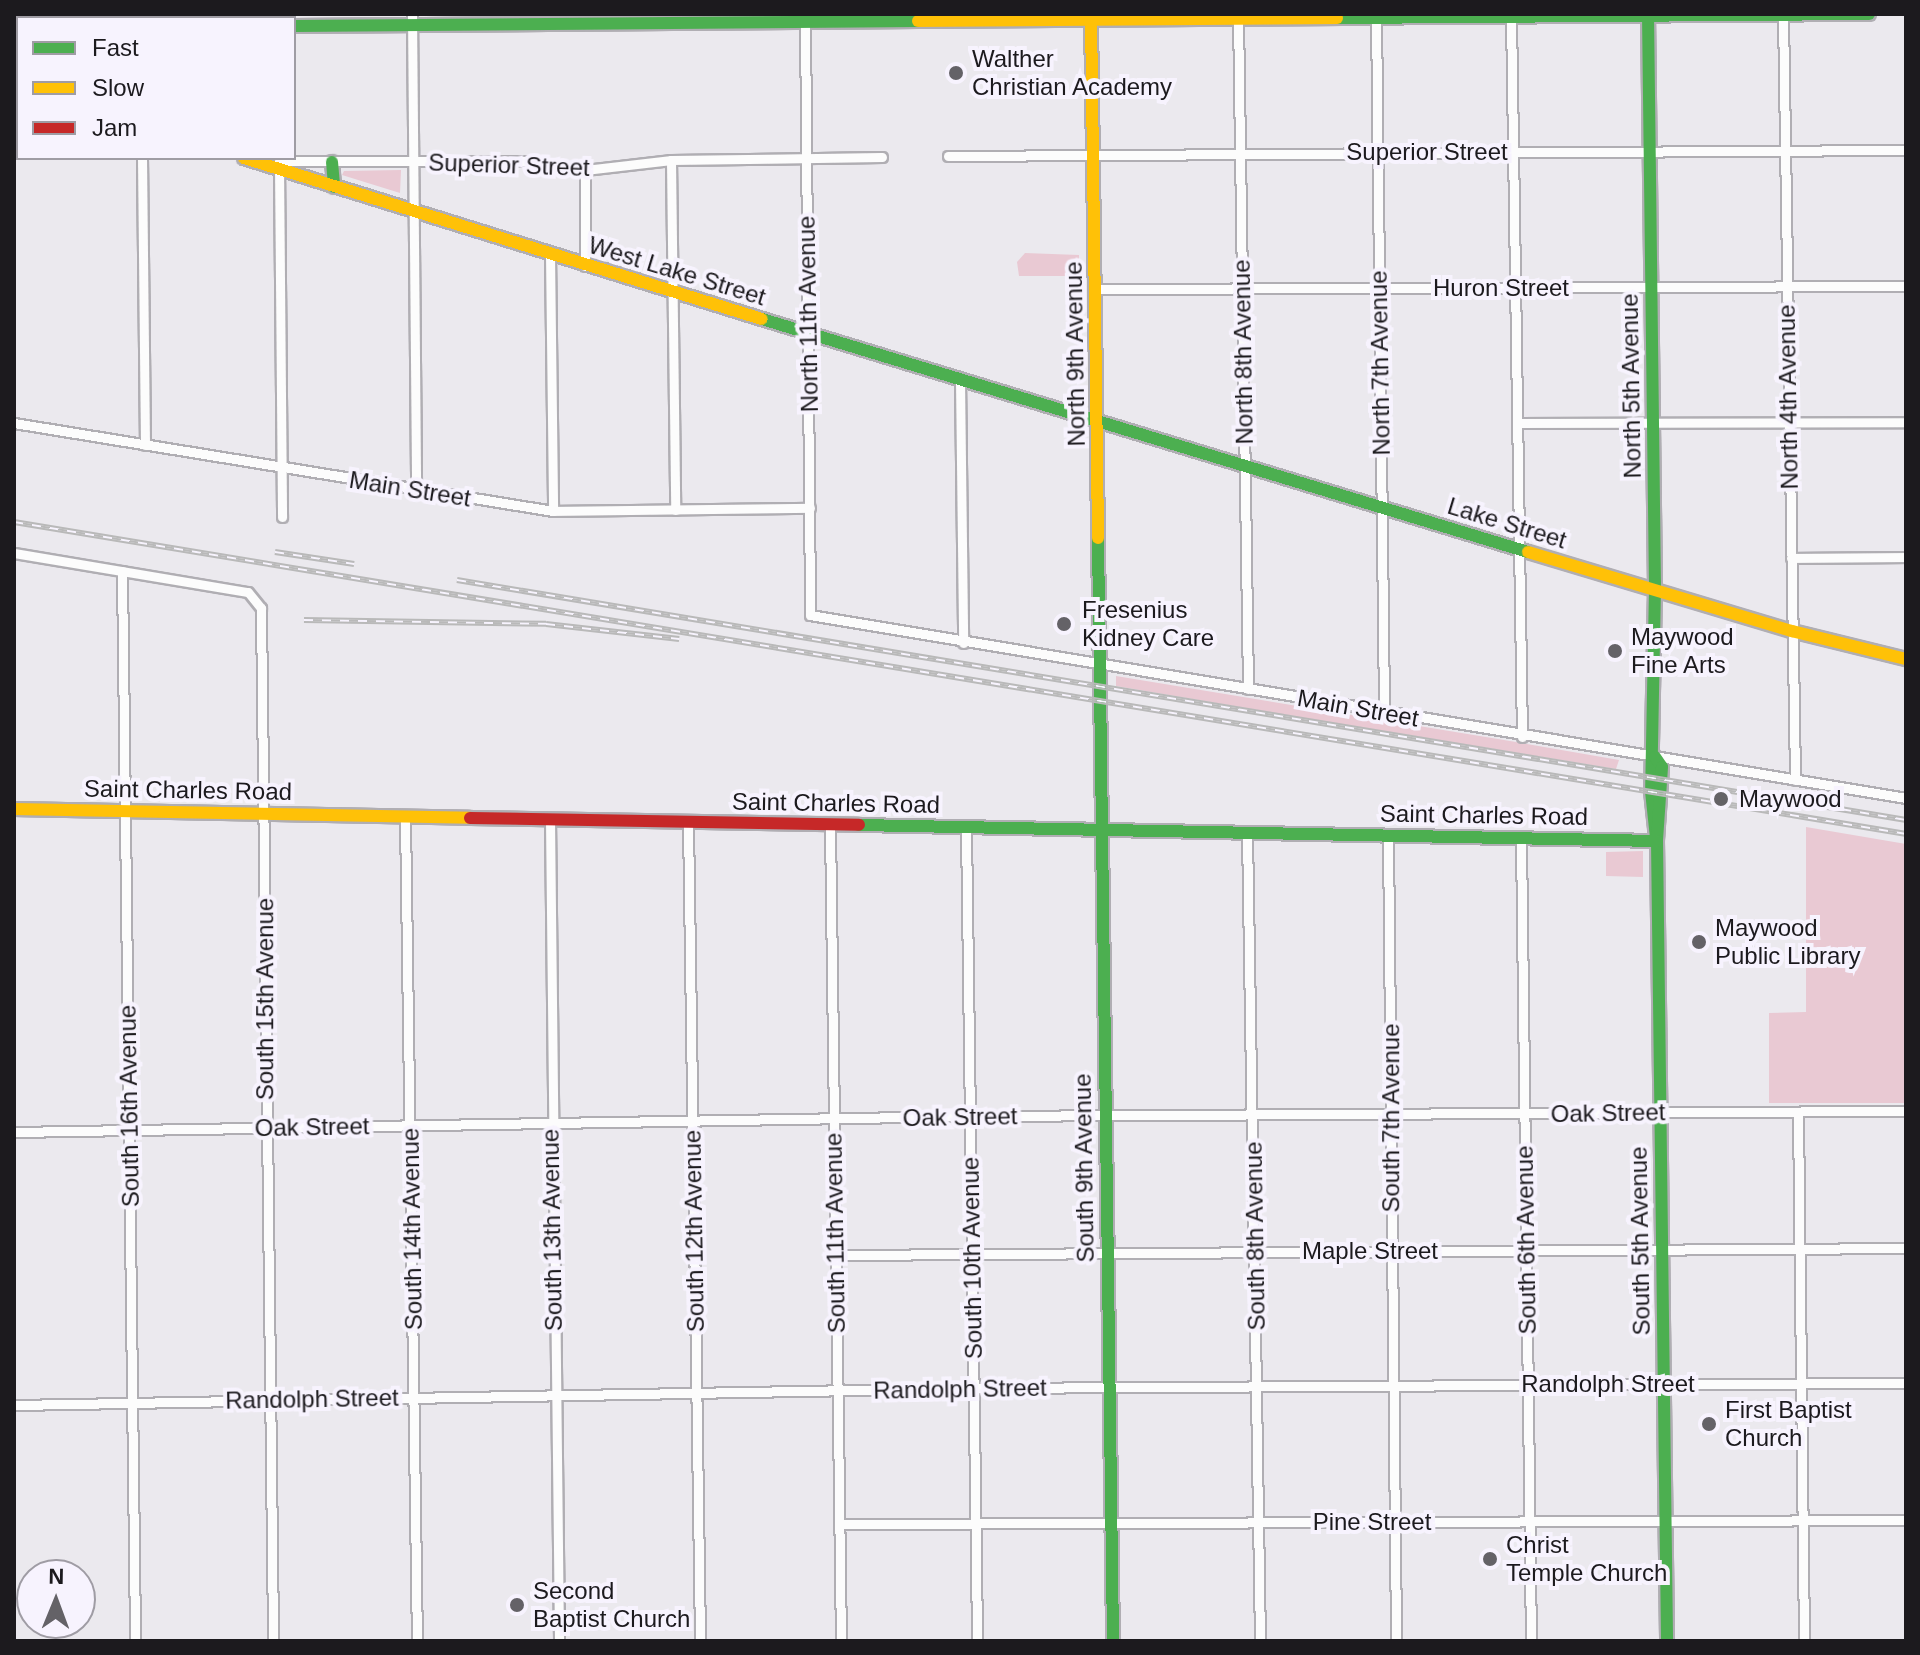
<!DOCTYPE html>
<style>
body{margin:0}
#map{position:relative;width:1920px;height:1655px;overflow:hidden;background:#ebe9ee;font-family:Helvetica,sans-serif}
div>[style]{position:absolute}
.green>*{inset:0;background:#e9c9d3}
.roads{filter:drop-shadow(2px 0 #b0aeb3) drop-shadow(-2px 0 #b0aeb3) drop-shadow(0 2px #b0aeb3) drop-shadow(0 -2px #b0aeb3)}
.street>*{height:9px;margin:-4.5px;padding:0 4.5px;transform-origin:4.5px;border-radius:4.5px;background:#fcfcfc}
.fast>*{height:12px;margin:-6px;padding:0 6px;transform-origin:6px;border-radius:6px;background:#4caf50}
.slow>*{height:12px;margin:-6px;padding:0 6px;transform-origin:6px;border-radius:6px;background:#ffc107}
.jam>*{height:12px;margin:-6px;padding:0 6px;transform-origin:6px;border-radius:6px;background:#c62828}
.rail>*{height:6px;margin-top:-3px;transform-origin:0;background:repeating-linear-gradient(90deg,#f7f3fe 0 9px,#b9b9b9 0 18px);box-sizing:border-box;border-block:2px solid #b9b9b9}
.dots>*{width:22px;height:22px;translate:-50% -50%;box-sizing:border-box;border:4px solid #f7f3fe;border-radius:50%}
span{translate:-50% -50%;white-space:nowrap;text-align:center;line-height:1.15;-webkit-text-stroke:8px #f7f3fe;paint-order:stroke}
.poi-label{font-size:24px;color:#1c1a1e}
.left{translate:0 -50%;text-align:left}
.street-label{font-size:24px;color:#1c1a1e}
.frame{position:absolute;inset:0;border:16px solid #1c1a1e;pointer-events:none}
.legend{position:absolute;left:16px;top:16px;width:280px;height:144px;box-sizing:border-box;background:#f7f3fe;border:2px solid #9f9ca4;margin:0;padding:10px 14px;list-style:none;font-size:24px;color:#1c1a1e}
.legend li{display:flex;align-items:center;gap:16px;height:40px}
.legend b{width:40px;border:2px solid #9f9ca4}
.north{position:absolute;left:16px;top:1559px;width:80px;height:80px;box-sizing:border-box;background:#f7f3fe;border:2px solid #9f9ca4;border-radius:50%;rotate:1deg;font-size:22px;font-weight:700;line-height:32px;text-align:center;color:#1c1a1e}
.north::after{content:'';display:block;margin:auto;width:28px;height:36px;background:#646267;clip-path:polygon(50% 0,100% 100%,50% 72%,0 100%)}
</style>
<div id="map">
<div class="green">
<i style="clip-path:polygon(401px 170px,400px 193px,342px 175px,344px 171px)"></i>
<i style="clip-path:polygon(1025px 253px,1079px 255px,1079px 276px,1019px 276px,1017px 262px)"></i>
<i style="clip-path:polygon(1116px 676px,1504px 740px,1619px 760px,1616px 769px,1310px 719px,1116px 686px)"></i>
<i style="clip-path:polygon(1806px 827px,1906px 844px,1906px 1103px,1769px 1103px,1769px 1013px,1806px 1012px)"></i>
<i style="clip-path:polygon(1643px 851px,1643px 877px,1606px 876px,1606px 852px)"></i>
</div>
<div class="roads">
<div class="street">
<i style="left:140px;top:14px;width:4px;rotate:90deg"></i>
<i style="left:278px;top:14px;width:4px;rotate:90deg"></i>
<i style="left:412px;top:14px;width:477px;rotate:89.5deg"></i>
<i style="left:805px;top:14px;width:601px;rotate:89.52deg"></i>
<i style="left:810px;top:615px;width:1111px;rotate:9.48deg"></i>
<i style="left:1238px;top:14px;width:675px;rotate:89.15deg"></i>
<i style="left:1376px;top:14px;width:699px;rotate:89.34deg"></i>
<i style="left:1511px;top:14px;width:723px;rotate:89.13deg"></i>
<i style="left:1783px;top:14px;width:766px;rotate:89.1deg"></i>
<i style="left:948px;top:156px;width:958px;rotate:-0.36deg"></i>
<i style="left:142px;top:158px;width:287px;rotate:89.4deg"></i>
<i style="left:671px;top:160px;width:350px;rotate:89.3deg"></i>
<i style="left:279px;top:161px;width:247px"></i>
<i style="left:526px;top:161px;width:60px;rotate:8.7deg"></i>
<i style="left:585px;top:170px;width:87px;rotate:-6.6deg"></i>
<i style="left:671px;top:160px;width:211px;rotate:-0.8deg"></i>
<i style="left:279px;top:165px;width:352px;rotate:89.5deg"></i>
<i style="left:550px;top:254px;width:257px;rotate:89.3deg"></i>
<i style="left:585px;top:266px;width:96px;rotate:-90deg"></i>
<i style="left:1096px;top:289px;width:810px;rotate:-0.21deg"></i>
<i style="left:960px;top:380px;width:263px;rotate:89.3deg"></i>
<i style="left:14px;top:423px;width:546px;rotate:9.27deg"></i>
<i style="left:553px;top:511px;width:257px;rotate:-0.7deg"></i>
<i style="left:1517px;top:423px;width:389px;rotate:-0.1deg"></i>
<i style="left:14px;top:553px;width:237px;rotate:9.5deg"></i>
<i style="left:248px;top:592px;width:21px;rotate:51deg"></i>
<i style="left:261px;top:608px;width:1033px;rotate:89.33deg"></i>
<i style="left:1791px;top:558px;width:115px;rotate:-0.5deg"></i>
<i style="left:122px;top:571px;width:1070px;rotate:89.3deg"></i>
<i style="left:405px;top:817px;width:824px;rotate:89.17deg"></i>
<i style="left:550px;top:820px;width:821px;rotate:89.37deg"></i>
<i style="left:688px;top:821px;width:820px;rotate:89.16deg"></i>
<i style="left:830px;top:825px;width:816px;rotate:89.23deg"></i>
<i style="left:966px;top:828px;width:813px;rotate:89.22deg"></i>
<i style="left:1247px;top:831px;width:810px;rotate:89.08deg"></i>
<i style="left:1388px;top:835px;width:806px;rotate:89.43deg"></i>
<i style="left:1521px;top:838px;width:803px;rotate:89.29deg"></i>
<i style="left:1798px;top:1112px;width:529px;rotate:89.35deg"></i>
<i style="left:14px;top:1132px;width:956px;rotate:-0.96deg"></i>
<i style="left:970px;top:1116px;width:936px;rotate:-0.31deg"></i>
<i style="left:835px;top:1255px;width:1071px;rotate:-0.37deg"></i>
<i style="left:14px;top:1405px;width:959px;rotate:-1.02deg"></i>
<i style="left:973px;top:1388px;width:933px;rotate:-0.31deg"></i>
<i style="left:839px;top:1524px;width:1067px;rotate:-0.21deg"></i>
</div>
<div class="fast">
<i style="left:1648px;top:14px;width:575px;rotate:89.3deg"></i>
<i style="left:1655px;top:589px;width:202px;rotate:91.1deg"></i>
<i style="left:1651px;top:791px;width:47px;rotate:83.9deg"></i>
<i style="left:1337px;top:18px;width:532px;rotate:-0.43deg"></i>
<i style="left:294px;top:26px;width:624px;rotate:-0.46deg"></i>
<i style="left:332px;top:162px;width:25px;rotate:85deg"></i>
<i style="left:762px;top:319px;width:801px;rotate:16.92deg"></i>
<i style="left:1098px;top:538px;width:1103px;rotate:89.22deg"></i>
<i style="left:1655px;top:757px;width:12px;rotate:55deg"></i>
<i style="left:1662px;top:767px;width:74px;rotate:93.9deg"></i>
<i style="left:1657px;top:841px;width:800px;rotate:89.28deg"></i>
<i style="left:859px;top:825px;width:798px;rotate:1.15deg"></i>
</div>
<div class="slow">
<i style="left:1091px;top:14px;width:524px;rotate:89.23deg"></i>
<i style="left:918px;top:21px;width:419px;rotate:-0.4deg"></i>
<i style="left:14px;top:29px;width:4px"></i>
<i style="left:244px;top:158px;width:542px;rotate:17.27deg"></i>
<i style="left:1528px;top:552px;width:276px;rotate:16.7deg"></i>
<i style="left:1792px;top:631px;width:117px;rotate:13.8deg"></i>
<i style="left:14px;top:809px;width:456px;rotate:1.1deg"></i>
</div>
<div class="jam">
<i style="left:14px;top:89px;width:4px;rotate:14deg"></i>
<i style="left:470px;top:818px;width:389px;rotate:1deg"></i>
</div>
</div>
<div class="rail">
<i style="left:14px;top:522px;width:1918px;rotate:9.36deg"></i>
<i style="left:275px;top:552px;width:80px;rotate:8.6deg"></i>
<i style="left:457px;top:580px;width:1469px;rotate:9.4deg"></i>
<i style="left:304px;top:620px;width:242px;rotate:0.9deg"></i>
<i style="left:546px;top:624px;width:134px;rotate:6.4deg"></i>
</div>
<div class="dots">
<i style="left:956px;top:73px;background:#646267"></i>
<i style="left:1064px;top:624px;background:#646267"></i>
<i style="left:1615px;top:651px;background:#646267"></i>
<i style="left:1721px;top:799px;background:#646267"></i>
<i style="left:1699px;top:942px;background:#646267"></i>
<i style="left:1709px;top:1424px;background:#646267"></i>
<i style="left:1490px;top:1559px;background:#646267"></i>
<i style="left:517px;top:1605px;background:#646267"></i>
</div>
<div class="poi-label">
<span class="left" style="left:972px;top:73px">Walther<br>Christian Academy</span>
<span class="left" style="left:1082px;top:624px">Fresenius<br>Kidney Care</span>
<span class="left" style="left:1631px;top:651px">Maywood<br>Fine Arts</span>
<span class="left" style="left:1739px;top:799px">Maywood</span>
<span class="left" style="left:1715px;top:942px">Maywood<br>Public Library</span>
<span class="left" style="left:1725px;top:1424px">First Baptist<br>Church</span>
<span class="left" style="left:1506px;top:1559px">Christ<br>Temple Church</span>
<span class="left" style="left:533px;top:1605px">Second<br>Baptist Church</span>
</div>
<div class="street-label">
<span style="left:1427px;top:152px">Superior Street</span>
<span style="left:509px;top:165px;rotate:2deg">Superior Street</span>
<span style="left:677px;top:271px;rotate:17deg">West Lake Street</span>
<span style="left:1501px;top:288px">Huron Street</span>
<span style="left:808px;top:314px;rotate:-91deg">North 11th Avenue</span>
<span style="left:1243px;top:352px;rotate:-91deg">North 8th Avenue</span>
<span style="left:1075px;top:354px;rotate:-91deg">North 9th Avenue</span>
<span style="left:1380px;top:363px;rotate:-91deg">North 7th Avenue</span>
<span style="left:1631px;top:386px;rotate:-91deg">North 5th Avenue</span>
<span style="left:1788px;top:397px;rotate:-91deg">North 4th Avenue</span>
<span style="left:410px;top:489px;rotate:9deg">Main Street</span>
<span style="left:1507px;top:523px;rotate:17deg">Lake Street</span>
<span style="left:1358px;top:708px;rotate:10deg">Main Street</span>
<span style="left:188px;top:790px;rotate:1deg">Saint Charles Road</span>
<span style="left:836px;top:803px;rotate:1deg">Saint Charles Road</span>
<span style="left:1484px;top:815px;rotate:1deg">Saint Charles Road</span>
<span style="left:265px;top:999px;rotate:-90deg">South 15th Avenue</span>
<span style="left:129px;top:1106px;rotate:-91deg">South 16th Avenue</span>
<span style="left:1608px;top:1113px;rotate:-1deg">Oak Street</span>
<span style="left:960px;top:1117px;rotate:-1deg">Oak Street</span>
<span style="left:1391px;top:1118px;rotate:-90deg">South 7th Avenue</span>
<span style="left:312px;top:1127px;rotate:-1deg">Oak Street</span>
<span style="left:1084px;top:1168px;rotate:-91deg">South 9th Avenue</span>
<span style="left:412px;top:1229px;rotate:-91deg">South 14th Avenue</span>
<span style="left:552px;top:1230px;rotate:-91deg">South 13th Avenue</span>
<span style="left:694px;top:1231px;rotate:-91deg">South 12th Avenue</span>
<span style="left:835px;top:1233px;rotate:-91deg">South 11th Avenue</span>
<span style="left:1255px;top:1236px;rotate:-91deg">South 8th Avenue</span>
<span style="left:1526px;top:1240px;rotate:-91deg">South 6th Avenue</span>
<span style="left:1640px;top:1241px;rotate:-91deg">South 5th Avenue</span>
<span style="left:1370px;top:1251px">Maple Street</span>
<span style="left:972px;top:1258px;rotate:-91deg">South 10th Avenue</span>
<span style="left:1608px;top:1384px">Randolph Street</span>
<span style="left:960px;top:1389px;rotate:-1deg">Randolph Street</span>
<span style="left:312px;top:1399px;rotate:-1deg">Randolph Street</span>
<span style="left:1372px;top:1522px">Pine Street</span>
</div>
<div class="frame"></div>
<ul class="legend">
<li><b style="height:10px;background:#4caf50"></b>Fast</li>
<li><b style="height:10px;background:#ffc107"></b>Slow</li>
<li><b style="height:10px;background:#c62828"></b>Jam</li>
</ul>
<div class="north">N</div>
</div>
